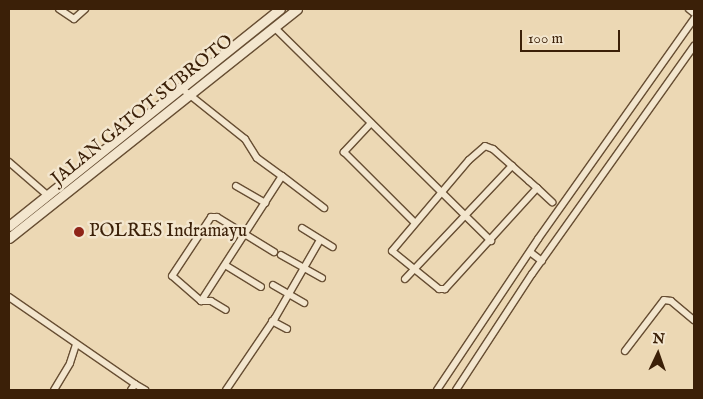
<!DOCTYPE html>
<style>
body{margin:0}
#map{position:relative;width:703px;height:399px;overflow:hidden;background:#ecd8b4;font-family:"IM FELL English",serif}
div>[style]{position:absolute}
.roads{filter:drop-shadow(1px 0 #674e33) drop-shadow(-1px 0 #674e33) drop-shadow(0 1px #674e33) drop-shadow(0 -1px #674e33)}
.street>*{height:6px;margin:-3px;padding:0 3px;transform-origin:3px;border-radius:3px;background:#f3e6ce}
.secondary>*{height:9px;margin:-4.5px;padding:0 4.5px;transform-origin:4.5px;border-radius:4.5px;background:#f3e6ce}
.dots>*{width:14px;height:14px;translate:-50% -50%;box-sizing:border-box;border:2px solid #f3e6ce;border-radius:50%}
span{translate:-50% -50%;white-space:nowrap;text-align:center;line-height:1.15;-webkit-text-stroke:5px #f3e6ce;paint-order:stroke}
.street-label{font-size:18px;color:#3b2008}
.poi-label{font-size:18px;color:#3b2008}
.left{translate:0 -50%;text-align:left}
.frame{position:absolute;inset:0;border:10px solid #3b2008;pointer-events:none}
.north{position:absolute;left:633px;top:329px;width:50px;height:50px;-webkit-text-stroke:4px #f3e6ce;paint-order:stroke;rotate:3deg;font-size:14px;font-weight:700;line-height:20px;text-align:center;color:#3b2008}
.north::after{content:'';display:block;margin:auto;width:18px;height:22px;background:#3b2008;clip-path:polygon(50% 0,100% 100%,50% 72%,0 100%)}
.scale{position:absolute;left:520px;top:30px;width:100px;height:22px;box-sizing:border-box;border:2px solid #3b2008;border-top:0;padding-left:6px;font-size:15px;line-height:18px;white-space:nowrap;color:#3b2008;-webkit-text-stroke:4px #f3e6ce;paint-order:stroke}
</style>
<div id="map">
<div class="roads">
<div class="street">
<i style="left:59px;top:9px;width:18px;rotate:34deg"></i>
<i style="left:74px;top:19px;width:15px;rotate:-42deg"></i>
<i style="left:689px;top:9px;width:6px;rotate:39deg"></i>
<i style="left:274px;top:27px;width:305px;rotate:44.6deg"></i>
<i style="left:181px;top:88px;width:82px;rotate:38.6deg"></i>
<i style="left:245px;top:139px;width:22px;rotate:58deg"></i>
<i style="left:257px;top:158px;width:31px;rotate:36deg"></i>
<i style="left:282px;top:176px;width:149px;rotate:122.9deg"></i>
<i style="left:201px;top:301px;width:10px"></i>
<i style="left:211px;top:301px;width:17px;rotate:31deg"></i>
<i style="left:371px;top:123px;width:40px;rotate:133deg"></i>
<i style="left:344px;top:152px;width:100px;rotate:45deg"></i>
<i style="left:9px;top:162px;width:49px;rotate:40.9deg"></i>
<i style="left:282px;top:176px;width:53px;rotate:37.3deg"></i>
<i style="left:236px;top:186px;width:34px;rotate:30deg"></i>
<i style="left:537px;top:188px;width:137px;rotate:132.3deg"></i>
<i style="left:445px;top:289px;width:6px;rotate:180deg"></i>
<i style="left:439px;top:289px;width:60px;rotate:-141deg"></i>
<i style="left:392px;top:251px;width:119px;rotate:-49.8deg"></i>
<i style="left:469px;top:160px;width:21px;rotate:-41deg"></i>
<i style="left:485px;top:146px;width:9px;rotate:21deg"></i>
<i style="left:493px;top:149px;width:48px;rotate:41.6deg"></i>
<i style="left:529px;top:181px;width:11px;rotate:41deg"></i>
<i style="left:537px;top:188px;width:21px;rotate:43deg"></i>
<i style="left:302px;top:228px;width:36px;rotate:32deg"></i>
<i style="left:530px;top:252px;width:15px;rotate:37deg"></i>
<i style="left:281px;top:255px;width:47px;rotate:29.3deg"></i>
<i style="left:225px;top:265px;width:42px;rotate:31.4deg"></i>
<i style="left:405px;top:279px;width:156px;rotate:-46.6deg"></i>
<i style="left:273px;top:285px;width:36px;rotate:30deg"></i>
<i style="left:9px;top:297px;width:153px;rotate:34.6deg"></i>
<i style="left:201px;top:301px;width:38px;rotate:-139deg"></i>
<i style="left:172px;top:276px;width:71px;rotate:-56.5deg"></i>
<i style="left:211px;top:217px;width:6px"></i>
<i style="left:217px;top:217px;width:67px;rotate:31.6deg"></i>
<i style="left:272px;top:321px;width:17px;rotate:28deg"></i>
<i style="left:625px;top:351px;width:64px;rotate:-52.6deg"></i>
<i style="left:664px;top:300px;width:7px;rotate:8deg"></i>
<i style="left:671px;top:301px;width:30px;rotate:40deg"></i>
<i style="left:54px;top:390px;width:31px;rotate:-59deg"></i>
<i style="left:70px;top:363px;width:19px;rotate:-72deg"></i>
<i style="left:131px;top:390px;width:7px;rotate:-56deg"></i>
<i style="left:135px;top:384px;width:12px;rotate:31deg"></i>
<i style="left:226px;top:390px;width:87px;rotate:-55.8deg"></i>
<i style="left:275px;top:318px;width:90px;rotate:-60deg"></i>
<i style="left:437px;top:390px;width:182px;rotate:-56.2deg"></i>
<i style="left:538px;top:239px;width:270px;rotate:-54.7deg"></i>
<i style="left:456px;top:390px;width:139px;rotate:-56.8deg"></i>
<i style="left:532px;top:274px;width:280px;rotate:-54.6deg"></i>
</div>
<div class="secondary">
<i style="left:9px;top:226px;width:347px;rotate:-38.7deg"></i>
<i style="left:9px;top:238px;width:368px;rotate:-38.5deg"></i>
</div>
</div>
<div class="dots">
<i style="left:79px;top:232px;background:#8f2418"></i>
</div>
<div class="street-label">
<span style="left:143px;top:111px;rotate:-39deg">JALAN GATOT SUBROTO</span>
</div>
<div class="poi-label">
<span class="left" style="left:89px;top:232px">POLRES Indramayu</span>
</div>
<div class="frame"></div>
<div class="north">N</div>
<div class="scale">100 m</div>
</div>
